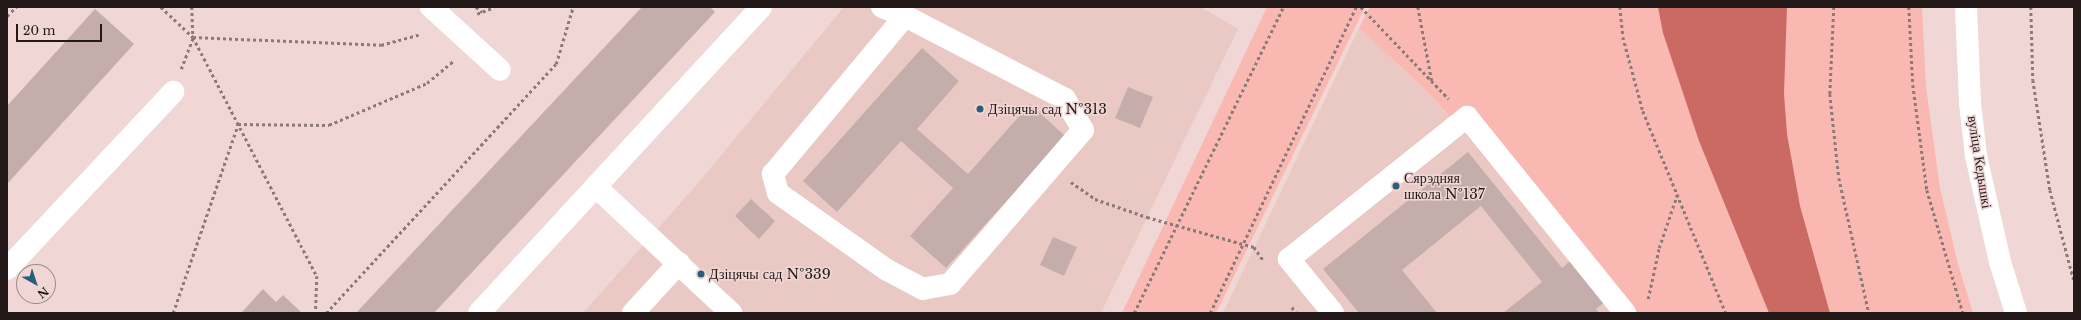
<!DOCTYPE html>
<meta charset="utf-8">
<style>
body{margin:0}
#map{position:relative;width:2081px;height:320px;overflow:hidden;background:#f0d7d5;font-family:"Libre Baskerville",serif}
div>[style]{position:absolute}
.built>*{inset:0;background:#eac9c5}
.green>*{inset:0;background:#f9b8b2}
.water>*{inset:0;background:#cb6a63}
.building>*{inset:0;background:#c5adab}
.path>*{height:2.5px;margin-top:-1.25px;transform-origin:0;background:repeating-linear-gradient(90deg,#8b7a78 0 3px,transparent 0 6px)}
.minor>*{height:22px;margin:-11px;padding:0 11px;transform-origin:11px;border-radius:11px;background:#fff}
.dots>*{width:11px;height:11px;translate:-50% -50%;box-sizing:border-box;border:2px solid #f0d7d5;border-radius:50%}
span{translate:-50% -50%;white-space:nowrap;text-align:center;line-height:1.15;-webkit-text-stroke:3px #f0d7d5;paint-order:stroke}
.poi-label{font-size:14px;color:#221918}
.left{translate:0 -50%;text-align:left}
.street-label{font-size:14px;color:#221918}
.frame{position:absolute;inset:0;border:8px solid #221918;pointer-events:none}
.north{position:absolute;left:16px;top:264px;width:40px;height:40px;box-sizing:border-box;background:#f0d7d5;border:1px solid #9e8b89;border-radius:50%;rotate:141deg;font-size:11px;font-weight:700;line-height:16px;text-align:center;color:#221918}
.north::after{content:'';display:block;margin:auto;width:14px;height:18px;background:#295d79;clip-path:polygon(50% 0,100% 100%,50% 72%,0 100%)}
.scale{position:absolute;left:16px;top:24px;width:86px;height:18px;box-sizing:border-box;border:2px solid #221918;border-top:0;padding-left:5px;font-size:12px;line-height:14px;white-space:nowrap;color:#221918;-webkit-text-stroke:3px #f0d7d5;paint-order:stroke}
</style>
<div id="map">
<div class="built">
<i style="clip-path:polygon(844px 7px,1201px 7px,1238px 29px,1101px 313px,583px 313px,693px 189px)"></i>
<i style="clip-path:polygon(1359px 28px,1427px 91px,1458px 125px,1611px 313px,1223px 313px)"></i>
</div>
<div class="green">
<i style="clip-path:polygon(1267px 7px,1365px 7px,1216px 313px,1122px 313px)"></i>
<i style="clip-path:polygon(1370px 7px,1922px 7px,1926px 87px,1940px 188px,1958px 264px,1973px 313px,1611px 313px,1458px 125px,1427px 91px,1359px 28px)"></i>
</div>
<div class="water">
<i style="clip-path:polygon(1658px 7px,1787px 7px,1784px 94px,1787px 134px,1800px 206px,1830px 313px,1769px 313px,1699px 141px,1663px 33px)"></i>
</div>
<div class="building">
<i style="clip-path:polygon(642px 7px,710px 7px,715px 12px,434px 313px,356px 313px)"></i>
<i style="clip-path:polygon(95px 9px,134px 44px,7px 184px,7px 106px)"></i>
<i style="clip-path:polygon(922px 48px,959px 81px,917px 129px,968px 174px,1030px 104px,1065px 136px,946px 268px,910px 236px,953px 188px,901px 141px,837px 212px,803px 181px)"></i>
<i style="clip-path:polygon(1128px 87px,1153px 97px,1140px 128px,1115px 118px)"></i>
<i style="clip-path:polygon(1468px 152px,1562px 268px,1572px 259px,1606px 301px,1596px 309px,1599px 313px,1503px 313px,1542px 282px,1481px 206px,1402px 270px,1437px 313px,1359px 313px,1323px 269px)"></i>
<i style="clip-path:polygon(751px 199px,775px 221px,759px 239px,735px 216px)"></i>
<i style="clip-path:polygon(1053px 237px,1077px 247px,1064px 276px,1040px 265px)"></i>
<i style="clip-path:polygon(263px 289px,276px 302px,283px 295px,302px 313px,241px 313px)"></i>
</div>
<div class="path">
<i style="left:161px;top:7px;width:44px;rotate:43.2deg"></i>
<i style="left:193px;top:37px;width:188px;rotate:2.4deg"></i>
<i style="left:381px;top:45px;width:41px;rotate:-15.4deg"></i>
<i style="left:192px;top:7px;width:30px;rotate:88deg"></i>
<i style="left:193px;top:37px;width:269px;rotate:62.6deg"></i>
<i style="left:317px;top:276px;width:37px;rotate:92deg"></i>
<i style="left:476px;top:7px;width:8px;rotate:40deg"></i>
<i style="left:1361px;top:7px;width:127px;rotate:46.3deg"></i>
<i style="left:1418px;top:7px;width:75px;rotate:79.3deg"></i>
<i style="left:1620px;top:7px;width:30px;rotate:84deg"></i>
<i style="left:1623px;top:37px;width:77px;rotate:74.9deg"></i>
<i style="left:1643px;top:111px;width:218px;rotate:67.7deg"></i>
<i style="left:1834px;top:7px;width:87px;rotate:92.6deg"></i>
<i style="left:1830px;top:94px;width:84px;rotate:83.9deg"></i>
<i style="left:1839px;top:178px;width:138px;rotate:77.5deg"></i>
<i style="left:1909px;top:7px;width:78px;rotate:87.1deg"></i>
<i style="left:1913px;top:85px;width:106px;rotate:82.4deg"></i>
<i style="left:1927px;top:190px;width:128px;rotate:73.7deg"></i>
<i style="left:2031px;top:7px;width:73px;rotate:88.4deg"></i>
<i style="left:2033px;top:80px;width:111px;rotate:81.2deg"></i>
<i style="left:2050px;top:190px;width:94px;rotate:75.2deg"></i>
<i style="left:477px;top:14px;width:18px;rotate:-22deg"></i>
<i style="left:7px;top:16px;width:13px;rotate:-45deg"></i>
<i style="left:181px;top:69px;width:33px;rotate:-69deg"></i>
<i style="left:1071px;top:182px;width:29px;rotate:35deg"></i>
<i style="left:1095px;top:199px;width:55px;rotate:19.1deg"></i>
<i style="left:1147px;top:217px;width:111px;rotate:15.7deg"></i>
<i style="left:1254px;top:247px;width:16px;rotate:55deg"></i>
<i style="left:1648px;top:299px;width:52px;rotate:-77.8deg"></i>
<i style="left:1659px;top:248px;width:56px;rotate:-71.2deg"></i>
<i style="left:1292px;top:307px;width:7px;rotate:56deg"></i>
<i style="left:173px;top:313px;width:200px;rotate:-71deg"></i>
<i style="left:238px;top:124px;width:91px;rotate:0.6deg"></i>
<i style="left:329px;top:125px;width:107px;rotate:-23.2deg"></i>
<i style="left:427px;top:83px;width:34px;rotate:-40deg"></i>
<i style="left:326px;top:313px;width:339px;rotate:-47.3deg"></i>
<i style="left:556px;top:64px;width:59px;rotate:-73.4deg"></i>
<i style="left:1134px;top:313px;width:340px;rotate:-64deg"></i>
<i style="left:1210px;top:313px;width:339px;rotate:-64.5deg"></i>
</div>
<div class="minor">
<i style="left:431px;top:7px;width:93px;rotate:42.4deg"></i>
<i style="left:882px;top:7px;width:25px;rotate:21deg"></i>
<i style="left:905px;top:16px;width:180px;rotate:27.4deg"></i>
<i style="left:1065px;top:99px;width:36px;rotate:60deg"></i>
<i style="left:1083px;top:130px;width:203px;rotate:130.8deg"></i>
<i style="left:950px;top:284px;width:27px;rotate:170deg"></i>
<i style="left:923px;top:289px;width:41px;rotate:-152.2deg"></i>
<i style="left:887px;top:270px;width:133px;rotate:-144.8deg"></i>
<i style="left:778px;top:193px;width:20px;rotate:-105deg"></i>
<i style="left:773px;top:174px;width:206px;rotate:-50.1deg"></i>
<i style="left:1966px;top:7px;width:96px;rotate:87.6deg"></i>
<i style="left:1970px;top:103px;width:53px;rotate:83.5deg"></i>
<i style="left:1976px;top:156px;width:109px;rotate:77.2deg"></i>
<i style="left:2000px;top:262px;width:53px;rotate:72.6deg"></i>
<i style="left:596px;top:187px;width:185px;rotate:43deg"></i>
<i style="left:7px;top:269px;width:243px;rotate:-46.8deg"></i>
<i style="left:479px;top:313px;width:416px;rotate:-47.3deg"></i>
<i style="left:633px;top:313px;width:68px;rotate:-47.4deg"></i>
<i style="left:1333px;top:313px;width:70px;rotate:-129.2deg"></i>
<i style="left:1289px;top:259px;width:228px;rotate:-38.6deg"></i>
<i style="left:1467px;top:117px;width:252px;rotate:51.1deg"></i>
</div>
<div class="dots">
<i style="left:980px;top:109px;background:#295d79"></i>
<i style="left:1396px;top:186px;background:#295d79"></i>
<i style="left:701px;top:274px;background:#295d79"></i>
</div>
<div class="poi-label">
<span class="left" style="left:988px;top:109px">Дзіцячы сад №313</span>
<span class="left" style="left:1404px;top:186px">Сярэдняя<br>школа №137</span>
<span class="left" style="left:709px;top:274px">Дзіцячы сад №339</span>
</div>
<div class="street-label">
<span style="left:1980px;top:162px;rotate:81deg">вуліца Кедышкі</span>
</div>
<div class="frame"></div>
<div class="north">N</div>
<div class="scale">20 m</div>
</div>
